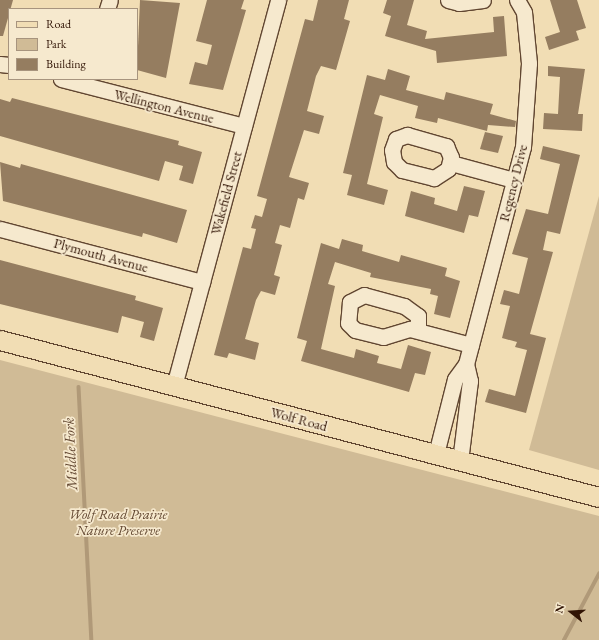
<!DOCTYPE html>
<style>
body{margin:0}
#map{position:relative;width:599px;height:640px;overflow:hidden;background:#f1ddb4;font-family:"EB Garamond",serif}
div>[style]{position:absolute}
.green>*{inset:0;background:#d0bb96}
.stream>*{height:3.5px;margin:-1.75px;padding:0 1.75px;transform-origin:1.75px;border-radius:1.75px;background:#b09978}
.building>*{inset:0;background:#957d60}
.roads{filter:drop-shadow(1px 0 #614631) drop-shadow(-1px 0 #614631) drop-shadow(0 1px #614631) drop-shadow(0 -1px #614631)}
.minor>*{height:15px;margin:-7.5px;padding:0 7.5px;transform-origin:7.5px;border-radius:7.5px;background:#f6e9ce}
.major>*{height:19px;margin:-9.5px;padding:0 9.5px;transform-origin:9.5px;border-radius:9.5px;background:#f1ddb4}
span{translate:-50% -50%;white-space:nowrap;text-align:center;line-height:1.15;-webkit-text-stroke:3.5px #f6e9ce;paint-order:stroke}
.street-label{font-size:14px;color:#311405}
.park-label{font-size:14px;color:#614630;font-style:italic}
.water-label{font-size:15px;color:#644933;font-style:italic}
.legend{position:absolute;left:8px;top:8px;width:130px;height:72px;box-sizing:border-box;background:#f6e9ce;border:1px solid #a7947e;margin:0;padding:5px 7px;list-style:none;font-size:12px;color:#311405}
.legend li{display:flex;align-items:center;gap:8px;height:20px}
.legend b{width:20px;border:1px solid #a7947e}
.north{position:absolute;left:551px;top:592px;width:40px;height:40px;-webkit-text-stroke:3px #f6e9ce;paint-order:stroke;rotate:287deg;font-size:11px;font-weight:700;line-height:16px;text-align:center;color:#311405}
.north::after{content:'';display:block;margin:auto;width:14px;height:18px;background:#311405;clip-path:polygon(50% 0,100% 100%,50% 72%,0 100%)}
</style>
<div id="map">
<div class="green">
<i style="clip-path:polygon(599px 196px,599px 470px,529px 450px)"></i>
<i style="clip-path:polygon(0 360px,599px 516px,599px 640px,0 640px)"></i>
</div>
<div class="stream">
<i style="left:79px;top:387px;width:253px;rotate:87.1deg"></i>
<i style="left:564px;top:640px;width:75px;rotate:-62.1deg"></i>
</div>
<div class="building">
<i style="clip-path:polygon(0 0,13px 0,3px 36px,0 36px)"></i>
<i style="clip-path:polygon(140px 0,180px 3px,166px 78px,137px 70px)"></i>
<i style="clip-path:polygon(207px 0,244px 0,241px 9px,246px 10px,223px 90px,189px 84px,195px 62px,207px 65px,212px 45px,196px 41px)"></i>
<i style="clip-path:polygon(318px 0,349px 0,344px 19px,350px 21px,336px 70px,321px 66px,316px 76px,307px 111px,324px 116px,319px 134px,304px 130px,289px 177px,309px 183px,304px 200px,298px 198px,290px 228px,280px 225px,275px 243px,282px 245px,274px 275px,280px 277px,275px 295px,261px 291px,256px 300px,245px 339px,259px 343px,255px 360px,229px 353px,227px 358px,214px 355px,243px 247px,251px 249px,256px 229px,251px 228px,255px 215px,262px 217px,267px 199px,257px 196px,305px 19px,313px 21px)"></i>
<i style="clip-path:polygon(387px 0,414px 0,407px 25px,427px 31px,425px 39px,494px 32px,493px 17px,504px 16px,507px 56px,437px 63px,436px 51px,385px 36px,391px 16px,383px 13px)"></i>
<i style="clip-path:polygon(550px 0,577px 0,586px 28px,576px 31px,579px 40px,549px 50px,545px 37px,560px 32px)"></i>
<i style="clip-path:polygon(548px 66px,585px 69px,578px 114px,583px 114px,582px 131px,543px 129px,544px 113px,558px 114px,560px 77px,548px 76px)"></i>
<i style="clip-path:polygon(388px 69px,410px 76px,406px 90px,444px 100px,446px 92px,493px 104px,490px 114px,516px 121px,515px 127px,488px 125px,487px 131px,438px 118px,437px 123px,415px 118px,418px 106px,380px 95px,374px 114px,383px 117px,367px 184px,388px 190px,384px 205px,347px 195px,352px 175px,343px 173px,367px 75px,385px 80px)"></i>
<i style="clip-path:polygon(12px 98px,179px 141px,178px 145px,202px 152px,193px 184px,179px 180px,183px 166px,165px 161px,159px 181px,0 136px,0 99px,10px 102px)"></i>
<i style="clip-path:polygon(485px 132px,503px 136px,498px 153px,480px 149px)"></i>
<i style="clip-path:polygon(543px 146px,580px 155px,560px 234px,547px 231px,543px 250px,553px 252px,530px 334px,546px 338px,526px 413px,485px 402px,489px 389px,515px 396px,527px 350px,515px 347px,517px 342px,502px 338px,510px 306px,500px 304px,504px 290px,519px 294px,528px 258px,512px 254px,526px 209px,548px 214px,560px 164px,540px 159px)"></i>
<i style="clip-path:polygon(0 162px,20px 168px,21px 164px,187px 210px,177px 243px,143px 233px,142px 237px,3px 201px)"></i>
<i style="clip-path:polygon(464px 186px,485px 191px,478px 217px,469px 215px,464px 233px,405px 216px,411px 191px,435px 198px,434px 204px,457px 211px)"></i>
<i style="clip-path:polygon(342px 239px,363px 245px,362px 251px,399px 262px,401px 255px,447px 268px,445px 276px,460px 281px,450px 318px,434px 314px,438px 296px,430px 294px,431px 289px,370px 277px,371px 273px,335px 262px,328px 284px,335px 286px,321px 349px,354px 358px,356px 349px,379px 356px,377px 363px,401px 369px,408px 345px,431px 352px,425px 375px,415px 373px,409px 392px,301px 361px,307px 341px,297px 338px,321px 243px,339px 249px)"></i>
<i style="clip-path:polygon(0 260px,136px 296px,135px 300px,163px 308px,154px 341px,140px 337px,144px 322px,122px 316px,118px 333px,0 304px)"></i>
</div>
<div class="roads">
<div class="minor">
<i style="left:448px;top:0;width:11px;rotate:15deg"></i>
<i style="left:459px;top:3px;width:24px;rotate:-7deg"></i>
<i style="left:107px;top:9px;width:9px;rotate:-72deg"></i>
<i style="left:0;top:64px;width:9px;rotate:6deg"></i>
<i style="left:61px;top:79px;width:189px;rotate:14.4deg"></i>
<i style="left:407px;top:135px;width:41px;rotate:15.8deg"></i>
<i style="left:446px;top:146px;width:12px;rotate:66deg"></i>
<i style="left:451px;top:157px;width:12px;rotate:104deg"></i>
<i style="left:448px;top:169px;width:17px;rotate:147deg"></i>
<i style="left:434px;top:178px;width:33px;rotate:-166deg"></i>
<i style="left:402px;top:170px;width:11px;rotate:-135deg"></i>
<i style="left:394px;top:162px;width:12px;rotate:-99deg"></i>
<i style="left:392px;top:150px;width:12px;rotate:-70deg"></i>
<i style="left:396px;top:139px;width:12px;rotate:-20deg"></i>
<i style="left:451px;top:163px;width:65px;rotate:15.1deg"></i>
<i style="left:0;top:229px;width:209px;rotate:14.7deg"></i>
<i style="left:418px;top:330px;width:14px;rotate:-90deg"></i>
<i style="left:418px;top:316px;width:17px;rotate:-144deg"></i>
<i style="left:404px;top:306px;width:41px;rotate:-164.6deg"></i>
<i style="left:364px;top:295px;width:16px;rotate:153deg"></i>
<i style="left:350px;top:302px;width:21px;rotate:95deg"></i>
<i style="left:348px;top:323px;width:10px;rotate:45deg"></i>
<i style="left:355px;top:330px;width:29px;rotate:14deg"></i>
<i style="left:383px;top:337px;width:28px;rotate:-17deg"></i>
<i style="left:410px;top:329px;width:63px;rotate:14.7deg"></i>
<i style="left:174px;top:386px;width:400px;rotate:-74.9deg"></i>
<i style="left:436px;top:454px;width:77px;rotate:-75.8deg"></i>
<i style="left:455px;top:379px;width:19px;rotate:-54deg"></i>
<i style="left:466px;top:364px;width:224px;rotate:-75.3deg"></i>
<i style="left:523px;top:147px;width:84px;rotate:-85.9deg"></i>
<i style="left:529px;top:63px;width:51px;rotate:-95.6deg"></i>
<i style="left:524px;top:12px;width:14px;rotate:-120deg"></i>
<i style="left:460px;top:461px;width:81px;rotate:-82.9deg"></i>
<i style="left:470px;top:381px;width:17px;rotate:-103deg"></i>
</div>
<div class="major">
<i style="left:0;top:340px;width:619px;rotate:14.69deg"></i>
</div>
</div>
<div class="street-label">
<span style="left:164px;top:106px;rotate:14deg">Wellington Avenue</span>
<span style="left:513px;top:183px;rotate:-76deg">Regency Drive</span>
<span style="left:226px;top:193px;rotate:-75deg">Wakefield Street</span>
<span style="left:101px;top:255px;rotate:15deg">Plymouth Avenue</span>
<span style="left:299px;top:419px;rotate:15deg">Wolf Road</span>
</div>
<div class="park-label">
<span style="left:118px;top:522px">Wolf Road Prairie<br>Nature Preserve</span>
</div>
<div class="water-label">
<span style="left:70px;top:454px;rotate:-93deg">Middle Fork</span>
</div>
<ul class="legend">
<li><b style="height:5px;background:#f1ddb4"></b>Road</li>
<li><b style="height:11px;background:#d0bb96"></b>Park</li>
<li><b style="height:11px;background:#957d60"></b>Building</li>
</ul>
<div class="north">N</div>
</div>
